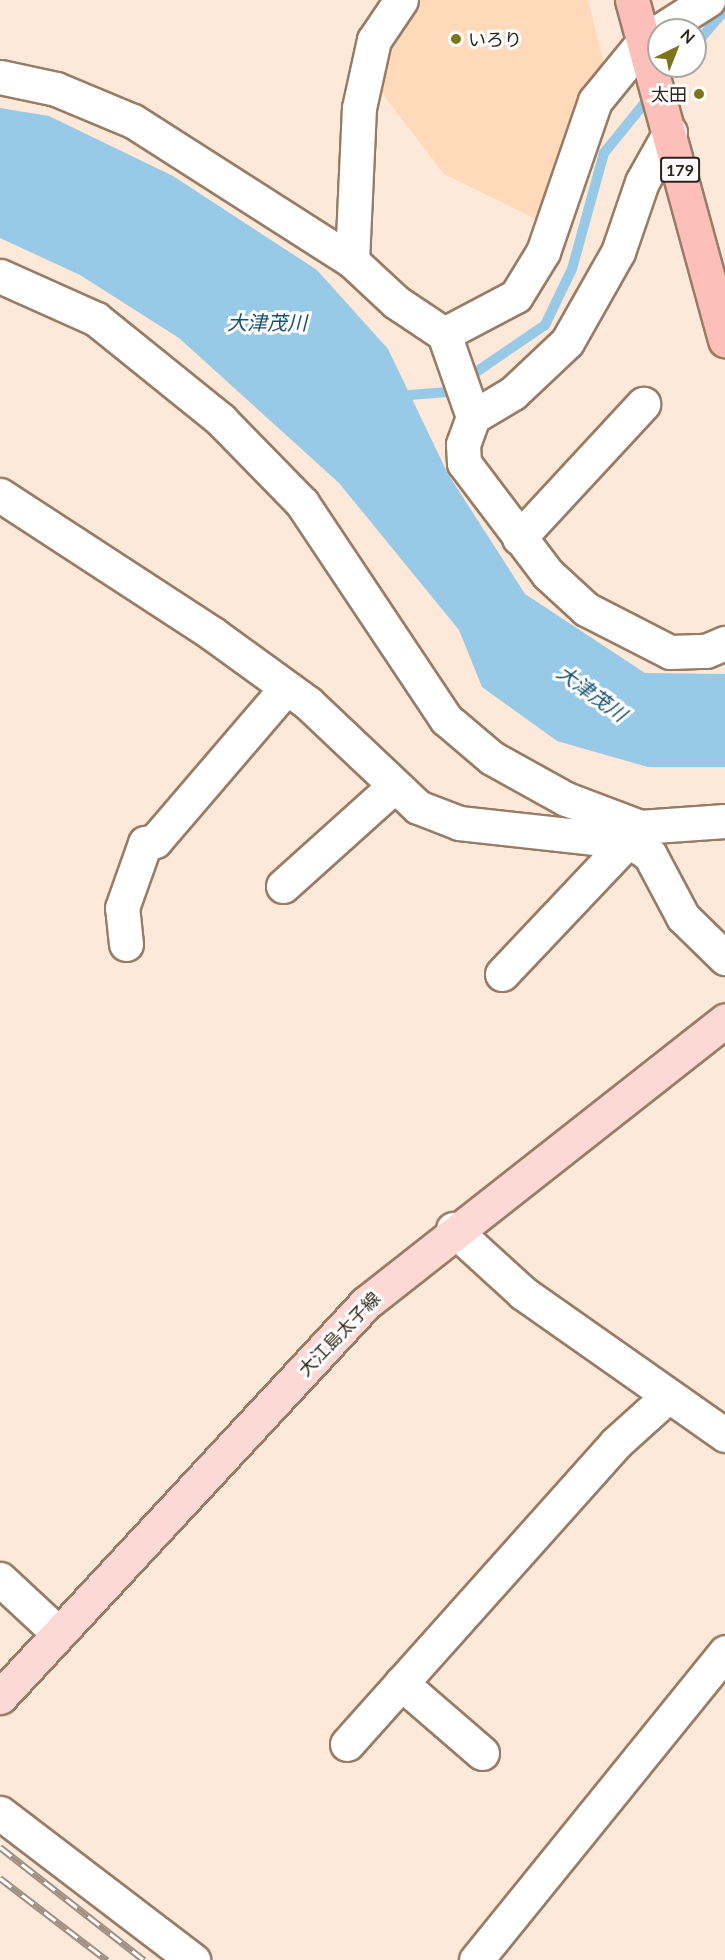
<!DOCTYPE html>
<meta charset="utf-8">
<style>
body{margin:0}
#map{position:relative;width:725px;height:1960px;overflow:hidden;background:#fce9da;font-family:Lato,"Noto Sans JP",sans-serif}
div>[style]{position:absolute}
.built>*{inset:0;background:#fed9ba}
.water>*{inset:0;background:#98c9e6}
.stream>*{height:10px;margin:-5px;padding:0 5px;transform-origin:5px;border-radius:5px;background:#98c9e6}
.roads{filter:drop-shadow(2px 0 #987c65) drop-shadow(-2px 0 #987c65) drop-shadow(0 2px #987c65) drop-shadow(0 -2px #987c65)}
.minor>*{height:33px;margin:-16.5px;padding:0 16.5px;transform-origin:16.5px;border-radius:16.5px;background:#fff}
.major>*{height:33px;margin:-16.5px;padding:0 16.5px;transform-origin:16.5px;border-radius:16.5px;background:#fdd9d6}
.highway>*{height:33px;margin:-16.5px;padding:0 16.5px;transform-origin:16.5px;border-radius:16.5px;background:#fcbfba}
.rail>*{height:7px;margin-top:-3.5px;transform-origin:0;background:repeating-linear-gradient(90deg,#fff 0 14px,#9e8f82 0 28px);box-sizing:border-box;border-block:2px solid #9e8f82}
.dots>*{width:16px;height:16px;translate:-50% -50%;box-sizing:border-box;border:3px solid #fff;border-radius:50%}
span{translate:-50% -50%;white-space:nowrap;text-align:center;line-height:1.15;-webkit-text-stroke:6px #fff;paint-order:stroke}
.shield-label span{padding:2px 4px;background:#fff;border:2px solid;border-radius:4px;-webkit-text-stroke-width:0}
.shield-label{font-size:16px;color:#2e231a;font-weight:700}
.poi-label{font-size:18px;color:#2e231a}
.left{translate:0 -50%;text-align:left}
.right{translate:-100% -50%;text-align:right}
.street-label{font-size:18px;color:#2e231a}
.water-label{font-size:20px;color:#15506e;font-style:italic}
.north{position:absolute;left:647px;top:18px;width:60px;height:60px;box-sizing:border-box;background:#fff;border:2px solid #aba7a3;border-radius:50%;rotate:43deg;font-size:16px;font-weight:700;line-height:24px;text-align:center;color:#2e231a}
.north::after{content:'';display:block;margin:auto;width:21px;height:27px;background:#7c761a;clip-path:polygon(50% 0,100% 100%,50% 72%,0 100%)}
</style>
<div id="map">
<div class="built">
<i style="clip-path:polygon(408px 0,588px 0,611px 92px,575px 127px,536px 219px,444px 174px,379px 89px,382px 47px)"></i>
</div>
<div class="water">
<i style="clip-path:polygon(0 108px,49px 116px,173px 176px,317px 270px,388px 349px,448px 474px,525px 594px,645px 673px,725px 674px,725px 767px,648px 767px,557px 741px,482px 687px,459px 630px,339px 483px,179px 338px,80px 275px,0 238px)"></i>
</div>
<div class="stream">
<i style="left:695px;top:45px;width:46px;rotate:-49.4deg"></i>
<i style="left:398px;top:396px;width:49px;rotate:-4.7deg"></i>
<i style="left:447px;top:392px;width:119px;rotate:-34.4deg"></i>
<i style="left:545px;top:325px;width:62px;rotate:-64.3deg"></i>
<i style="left:572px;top:269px;width:120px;rotate:-74.6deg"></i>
<i style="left:604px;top:153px;width:76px;rotate:-50.9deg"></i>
</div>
<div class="roads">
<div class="minor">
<i style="left:661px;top:30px;width:56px;rotate:-32.6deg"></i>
<i style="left:0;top:77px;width:57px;rotate:12.1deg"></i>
<i style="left:56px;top:89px;width:83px;rotate:22.6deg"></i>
<i style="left:133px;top:121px;width:260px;rotate:32.6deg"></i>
<i style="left:352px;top:261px;width:60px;rotate:43deg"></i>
<i style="left:396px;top:302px;width:58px;rotate:33.7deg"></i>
<i style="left:444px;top:334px;width:88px;rotate:70.7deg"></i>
<i style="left:670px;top:132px;width:57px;rotate:119.2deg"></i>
<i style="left:642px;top:182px;width:74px;rotate:108.9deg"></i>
<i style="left:618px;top:252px;width:103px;rotate:119.5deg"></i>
<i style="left:567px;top:342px;width:74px;rotate:136.6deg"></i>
<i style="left:513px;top:393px;width:47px;rotate:149deg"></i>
<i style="left:473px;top:417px;width:29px;rotate:110deg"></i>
<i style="left:463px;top:444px;width:19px;rotate:87deg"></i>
<i style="left:464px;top:463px;width:139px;rotate:52.9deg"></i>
<i style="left:548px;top:574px;width:52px;rotate:42.6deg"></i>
<i style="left:586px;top:609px;width:94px;rotate:27.1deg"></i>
<i style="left:670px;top:652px;width:36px;rotate:-2deg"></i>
<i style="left:706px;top:651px;width:21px;rotate:-23deg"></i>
<i style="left:352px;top:261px;width:153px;rotate:-87.4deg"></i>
<i style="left:359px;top:108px;width:70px;rotate:-77.6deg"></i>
<i style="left:374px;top:40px;width:48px;rotate:-56deg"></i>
<i style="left:0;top:276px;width:105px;rotate:24.1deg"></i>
<i style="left:96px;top:319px;width:161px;rotate:38.9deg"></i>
<i style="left:221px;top:420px;width:116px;rotate:45.7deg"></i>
<i style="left:302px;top:503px;width:260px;rotate:56.3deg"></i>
<i style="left:446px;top:719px;width:60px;rotate:40.3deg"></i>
<i style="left:492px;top:758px;width:85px;rotate:29deg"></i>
<i style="left:566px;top:799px;width:79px;rotate:20.7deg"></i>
<i style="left:640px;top:827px;width:85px;rotate:-4deg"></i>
<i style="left:444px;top:334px;width:81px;rotate:-27.8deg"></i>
<i style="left:516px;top:296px;width:52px;rotate:-58.5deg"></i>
<i style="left:543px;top:252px;width:160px;rotate:-71deg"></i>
<i style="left:595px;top:101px;width:77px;rotate:-50.8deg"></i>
<i style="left:644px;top:41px;width:18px;rotate:-34deg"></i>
<i style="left:0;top:495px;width:254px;rotate:33.1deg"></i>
<i style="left:213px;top:634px;width:117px;rotate:36deg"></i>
<i style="left:308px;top:703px;width:151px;rotate:43.4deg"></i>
<i style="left:418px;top:807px;width:44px;rotate:21.3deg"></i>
<i style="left:459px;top:823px;width:173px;rotate:6.3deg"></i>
<i style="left:631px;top:842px;width:23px;rotate:34deg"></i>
<i style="left:650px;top:855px;width:70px;rotate:62deg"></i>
<i style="left:683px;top:917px;width:59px;rotate:44.3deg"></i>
<i style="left:519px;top:538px;width:183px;rotate:-47.2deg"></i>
<i style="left:283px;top:886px;width:147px;rotate:-42deg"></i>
<i style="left:126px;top:944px;width:36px;rotate:-96deg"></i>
<i style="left:122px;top:908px;width:69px;rotate:-70.5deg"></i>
<i style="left:145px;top:843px;width:10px;rotate:-11deg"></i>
<i style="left:155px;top:841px;width:201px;rotate:-49.4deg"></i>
<i style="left:502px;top:974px;width:199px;rotate:-46.6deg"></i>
<i style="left:453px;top:1229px;width:95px;rotate:42.4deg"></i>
<i style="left:523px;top:1293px;width:247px;rotate:35.1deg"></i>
<i style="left:0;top:1579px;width:76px;rotate:42.9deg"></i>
<i style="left:401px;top:1683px;width:107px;rotate:40.8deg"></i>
<i style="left:347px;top:1744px;width:404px;rotate:-48.2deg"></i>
<i style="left:616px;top:1443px;width:70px;rotate:-42.1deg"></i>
<i style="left:0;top:1813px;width:243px;rotate:37.3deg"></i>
<i style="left:476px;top:1960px;width:396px;rotate:-51deg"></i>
</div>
<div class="major">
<i style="left:0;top:1697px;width:538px;rotate:-47.11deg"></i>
<i style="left:366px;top:1303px;width:457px;rotate:-38.2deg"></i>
</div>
<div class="highway">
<i style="left:632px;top:0;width:353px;rotate:74.7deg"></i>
</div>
</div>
<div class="rail">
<i style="left:0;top:1847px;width:183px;rotate:38.1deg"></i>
<i style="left:0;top:1878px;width:135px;rotate:37.5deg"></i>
</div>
<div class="dots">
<i style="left:456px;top:39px;background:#7c761a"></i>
<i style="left:699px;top:94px;background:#7c761a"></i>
</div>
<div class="shield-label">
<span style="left:680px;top:170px">179</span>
</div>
<div class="poi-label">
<span class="left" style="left:468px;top:39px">いろり</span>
<span class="right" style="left:687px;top:94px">太田</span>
</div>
<div class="street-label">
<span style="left:339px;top:1334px;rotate:-46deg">大江島太子線</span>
</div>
<div class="water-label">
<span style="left:267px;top:322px">大津茂川</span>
<span style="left:592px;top:693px;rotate:36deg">大津茂川</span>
</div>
<div class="north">N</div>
</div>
